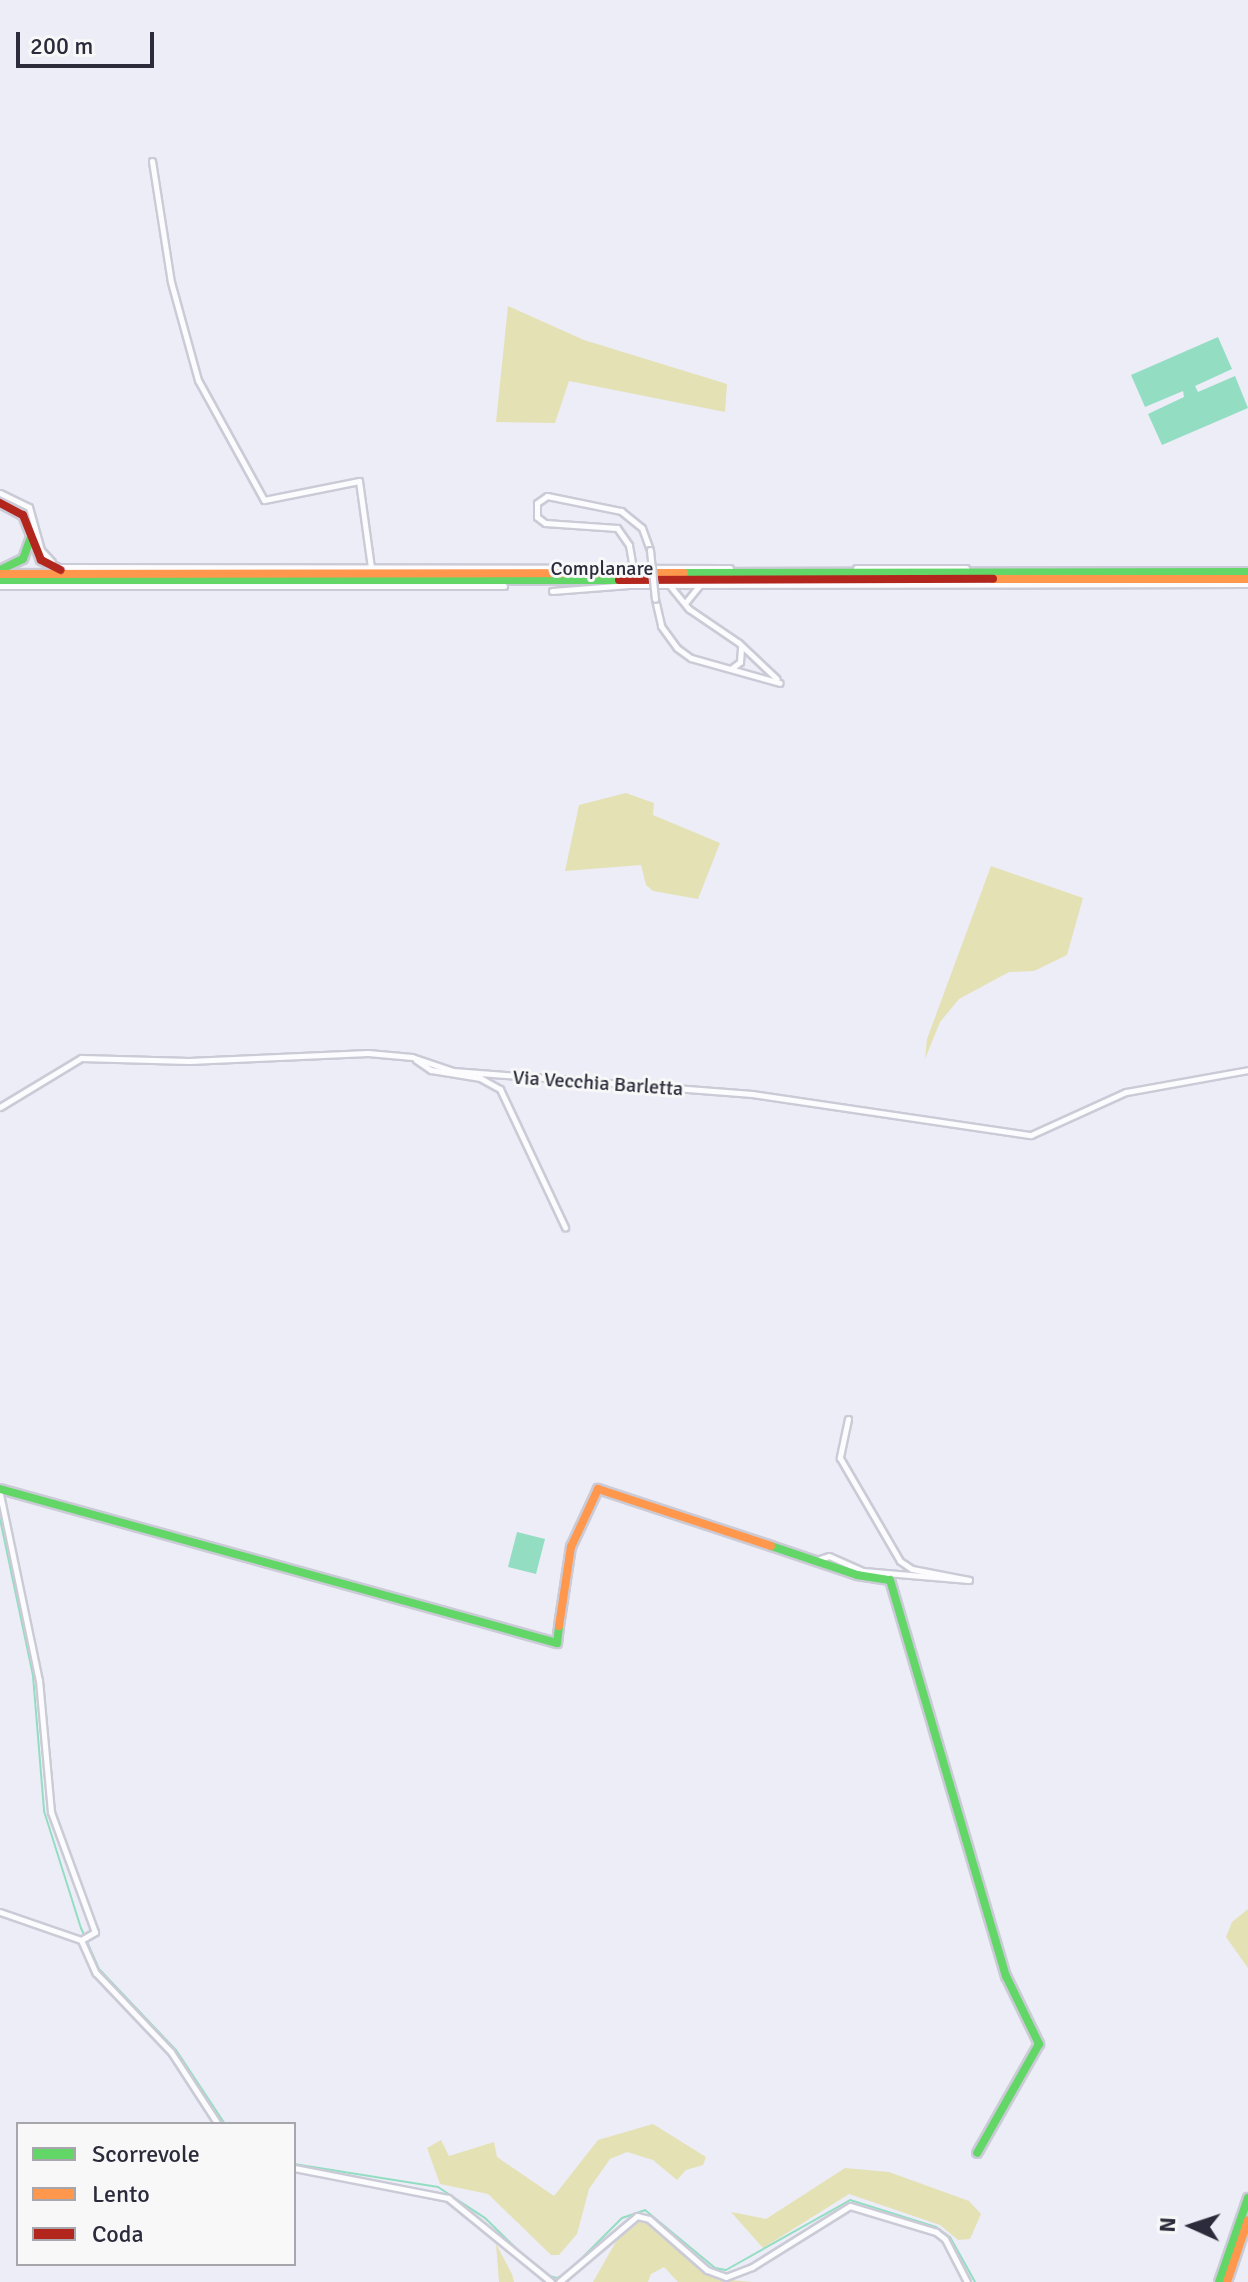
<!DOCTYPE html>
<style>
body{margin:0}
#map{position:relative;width:1248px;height:2282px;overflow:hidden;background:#ededf7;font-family:Signika,sans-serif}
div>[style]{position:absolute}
.green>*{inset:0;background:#e4e1b5}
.water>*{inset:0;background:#93dec2}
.stream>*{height:2px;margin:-1px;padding:0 1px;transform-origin:1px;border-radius:1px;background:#93dec2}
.roads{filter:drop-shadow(2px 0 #cbcbd7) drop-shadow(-2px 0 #cbcbd7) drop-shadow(0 2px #cbcbd7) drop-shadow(0 -2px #cbcbd7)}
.street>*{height:5px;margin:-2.5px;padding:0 2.5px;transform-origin:2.5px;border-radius:2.5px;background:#fcfcfe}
.fast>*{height:8px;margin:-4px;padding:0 4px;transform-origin:4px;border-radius:4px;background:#63d668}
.slow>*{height:8px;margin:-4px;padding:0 4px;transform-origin:4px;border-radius:4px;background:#ff974d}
.jam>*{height:8px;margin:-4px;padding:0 4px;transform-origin:4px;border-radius:4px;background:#b3261e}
.bridges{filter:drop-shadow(2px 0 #cbcbd7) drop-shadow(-2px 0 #cbcbd7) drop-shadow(0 2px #cbcbd7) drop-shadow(0 -2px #cbcbd7)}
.street-bridge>*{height:5px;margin:-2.5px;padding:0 2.5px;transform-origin:2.5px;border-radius:2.5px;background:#fcfcfe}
span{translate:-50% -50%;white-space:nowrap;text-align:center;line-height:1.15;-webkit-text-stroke:6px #f8f8f8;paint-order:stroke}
.street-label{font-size:20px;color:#2b2b3b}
.legend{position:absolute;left:16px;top:2122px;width:280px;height:144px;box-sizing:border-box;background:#f8f8f8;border:2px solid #a6a6ac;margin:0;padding:10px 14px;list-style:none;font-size:24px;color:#2b2b3b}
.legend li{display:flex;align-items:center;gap:16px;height:40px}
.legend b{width:40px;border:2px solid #a6a6ac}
.north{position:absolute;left:1152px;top:2186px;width:80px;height:80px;-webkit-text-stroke:6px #f8f8f8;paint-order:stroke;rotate:273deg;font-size:22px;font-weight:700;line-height:32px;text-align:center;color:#2b2b3b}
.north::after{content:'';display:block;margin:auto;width:28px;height:36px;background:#2b2b3b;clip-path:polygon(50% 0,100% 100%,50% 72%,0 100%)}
.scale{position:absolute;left:16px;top:32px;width:138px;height:36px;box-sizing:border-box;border:4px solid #2b2b3b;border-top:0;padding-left:10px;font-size:24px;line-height:28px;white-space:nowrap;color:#2b2b3b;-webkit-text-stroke:6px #f8f8f8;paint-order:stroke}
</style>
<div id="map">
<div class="green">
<i style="clip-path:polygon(508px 306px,584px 340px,727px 384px,725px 412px,569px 381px,555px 423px,496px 422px)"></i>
<i style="clip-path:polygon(626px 793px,654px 803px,653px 815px,720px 843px,698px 899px,653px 891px,646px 885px,641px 865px,565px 871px,579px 805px)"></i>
<i style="clip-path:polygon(991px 866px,1083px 898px,1067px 955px,1034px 971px,1009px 972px,959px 999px,940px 1022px,925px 1059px,927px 1039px)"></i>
<i style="clip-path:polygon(1248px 1909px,1248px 1968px,1226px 1937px,1232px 1922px)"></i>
<i style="clip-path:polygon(653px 2124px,706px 2157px,703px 2165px,686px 2170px,677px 2180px,653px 2160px,627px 2152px,610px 2159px,589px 2189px,577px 2234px,559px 2255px,551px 2255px,488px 2194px,440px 2184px,427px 2148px,441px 2140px,449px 2156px,494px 2142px,497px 2157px,554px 2196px,598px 2140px)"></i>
<i style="clip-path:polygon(845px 2168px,889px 2172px,969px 2201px,981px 2214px,970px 2239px,958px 2240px,940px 2225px,849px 2194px,763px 2248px,731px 2212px,766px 2219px)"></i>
<i style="clip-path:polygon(641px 2216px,701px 2269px,719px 2279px,753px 2282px,678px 2282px,664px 2267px,651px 2274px,648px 2282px,593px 2282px,622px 2231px)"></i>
<i style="clip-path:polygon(496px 2244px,512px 2274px,514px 2282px,499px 2282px)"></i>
</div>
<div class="water">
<i style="clip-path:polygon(1218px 337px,1232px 369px,1195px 386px,1198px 392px,1235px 376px,1248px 408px,1162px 445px,1148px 414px,1184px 397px,1183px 391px,1145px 407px,1131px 375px)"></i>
<i style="clip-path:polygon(517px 1532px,545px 1539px,536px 1574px,508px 1567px)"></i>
</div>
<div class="stream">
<i style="left:0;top:1519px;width:160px;rotate:78.1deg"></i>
<i style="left:33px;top:1676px;width:135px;rotate:85.3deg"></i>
<i style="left:44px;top:1811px;width:123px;rotate:72.5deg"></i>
<i style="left:81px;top:1928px;width:45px;rotate:66.3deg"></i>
<i style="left:99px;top:1969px;width:112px;rotate:46.5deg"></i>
<i style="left:176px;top:2050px;width:89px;rotate:56.5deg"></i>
<i style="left:294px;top:2164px;width:146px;rotate:9.1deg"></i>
<i style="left:438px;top:2187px;width:56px;rotate:33.4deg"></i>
<i style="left:485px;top:2218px;width:62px;rotate:44.3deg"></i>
<i style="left:576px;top:2264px;width:65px;rotate:-45deg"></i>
<i style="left:622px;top:2218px;width:24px;rotate:-19deg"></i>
<i style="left:645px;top:2210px;width:91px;rotate:39.6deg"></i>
<i style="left:715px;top:2268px;width:11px;rotate:10deg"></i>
<i style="left:726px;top:2270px;width:142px;rotate:-29.4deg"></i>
<i style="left:850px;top:2200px;width:90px;rotate:17.4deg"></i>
<i style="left:936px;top:2227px;width:17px;rotate:36deg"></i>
<i style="left:950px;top:2237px;width:51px;rotate:60.9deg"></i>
<i style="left:546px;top:2275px;width:11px;rotate:15deg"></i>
<i style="left:557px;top:2278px;width:10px;rotate:-24deg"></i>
</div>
<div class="roads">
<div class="street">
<i style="left:152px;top:161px;width:122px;rotate:81.1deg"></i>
<i style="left:171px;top:282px;width:102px;rotate:74.6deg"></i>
<i style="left:198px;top:380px;width:137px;rotate:61.2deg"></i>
<i style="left:264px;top:500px;width:97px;rotate:-11.3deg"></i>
<i style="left:359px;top:481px;width:87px;rotate:82.1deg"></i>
<i style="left:0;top:493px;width:32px;rotate:26deg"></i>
<i style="left:29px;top:507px;width:45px;rotate:74.4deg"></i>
<i style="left:41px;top:550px;width:16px;rotate:47deg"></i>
<i style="left:61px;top:567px;width:669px;rotate:0.09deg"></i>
<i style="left:633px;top:568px;width:23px;rotate:-100deg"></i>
<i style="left:629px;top:545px;width:21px;rotate:-125deg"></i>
<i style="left:617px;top:528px;width:72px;rotate:-176deg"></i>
<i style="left:545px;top:523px;width:10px;rotate:-143deg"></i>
<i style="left:537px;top:517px;width:14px;rotate:-90deg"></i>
<i style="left:537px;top:503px;width:12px;rotate:-35deg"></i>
<i style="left:547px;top:496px;width:76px;rotate:11.5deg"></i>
<i style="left:621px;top:511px;width:27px;rotate:39deg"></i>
<i style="left:642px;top:528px;width:23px;rotate:70deg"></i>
<i style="left:856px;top:568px;width:110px"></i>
<i style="left:0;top:586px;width:504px"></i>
<i style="left:671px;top:587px;width:28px;rotate:51deg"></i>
<i style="left:689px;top:609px;width:60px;rotate:34.2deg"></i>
<i style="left:739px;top:643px;width:52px;rotate:43.5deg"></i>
<i style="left:552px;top:591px;width:77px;rotate:-4.5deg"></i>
<i style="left:629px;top:585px;width:619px;rotate:-0.09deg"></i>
<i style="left:655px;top:599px;width:28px;rotate:77deg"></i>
<i style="left:661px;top:626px;width:27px;rotate:54deg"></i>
<i style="left:677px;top:648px;width:17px;rotate:36deg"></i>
<i style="left:691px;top:658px;width:92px;rotate:15.7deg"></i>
<i style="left:686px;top:602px;width:21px;rotate:-51deg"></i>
<i style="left:732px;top:668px;width:10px;rotate:-37deg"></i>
<i style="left:740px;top:662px;width:15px;rotate:-86deg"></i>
<i style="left:416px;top:1060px;width:18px;rotate:34deg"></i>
<i style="left:431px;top:1070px;width:50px;rotate:9.3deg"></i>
<i style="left:480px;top:1078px;width:23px;rotate:29deg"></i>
<i style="left:500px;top:1089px;width:153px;rotate:64.8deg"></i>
<i style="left:0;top:1107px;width:95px;rotate:-31.2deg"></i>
<i style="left:81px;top:1058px;width:108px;rotate:1.6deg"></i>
<i style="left:189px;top:1061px;width:179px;rotate:-2.6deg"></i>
<i style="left:368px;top:1053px;width:44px;rotate:5.2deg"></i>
<i style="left:412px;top:1057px;width:43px;rotate:18.9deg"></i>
<i style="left:453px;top:1071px;width:300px;rotate:4.4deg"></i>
<i style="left:752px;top:1094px;width:282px;rotate:8.4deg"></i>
<i style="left:1031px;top:1135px;width:104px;rotate:-24.4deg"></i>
<i style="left:1126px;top:1092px;width:124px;rotate:-10.2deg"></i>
<i style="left:848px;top:1419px;width:40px;rotate:102deg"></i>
<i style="left:840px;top:1458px;width:119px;rotate:59.8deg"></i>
<i style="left:900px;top:1561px;width:14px;rotate:34deg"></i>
<i style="left:912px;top:1569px;width:58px;rotate:10.9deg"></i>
<i style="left:0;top:1494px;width:190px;rotate:78.2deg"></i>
<i style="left:39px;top:1680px;width:133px;rotate:84.8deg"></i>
<i style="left:51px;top:1812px;width:128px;rotate:69.9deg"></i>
<i style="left:95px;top:1932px;width:16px;rotate:150deg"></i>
<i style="left:820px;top:1559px;width:9px;rotate:-18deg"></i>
<i style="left:829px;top:1556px;width:37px;rotate:24deg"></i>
<i style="left:863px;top:1571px;width:106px;rotate:4.9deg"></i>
<i style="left:0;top:1912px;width:86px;rotate:19.1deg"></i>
<i style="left:81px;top:1940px;width:36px;rotate:66deg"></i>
<i style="left:96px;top:1973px;width:109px;rotate:46.5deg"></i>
<i style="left:171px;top:2052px;width:86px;rotate:56.9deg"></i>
<i style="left:294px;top:2168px;width:157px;rotate:11deg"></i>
<i style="left:448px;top:2198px;width:133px;rotate:39.2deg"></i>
<i style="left:559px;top:2282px;width:102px;rotate:-40.2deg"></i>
<i style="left:637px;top:2216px;width:12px;rotate:14deg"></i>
<i style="left:649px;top:2219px;width:77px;rotate:41.3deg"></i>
<i style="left:707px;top:2270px;width:20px;rotate:20deg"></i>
<i style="left:726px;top:2277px;width:28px;rotate:-21deg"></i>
<i style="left:752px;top:2267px;width:115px;rotate:-31.9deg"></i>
<i style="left:850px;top:2206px;width:90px;rotate:16.8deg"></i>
<i style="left:936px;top:2232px;width:11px;rotate:38deg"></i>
<i style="left:945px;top:2239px;width:48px;rotate:62.9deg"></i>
</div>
<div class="fast">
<i style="left:0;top:570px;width:25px;rotate:-26deg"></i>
<i style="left:23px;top:559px;width:23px;rotate:-70deg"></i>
<i style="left:684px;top:573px;width:564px;rotate:-0.1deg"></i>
<i style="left:0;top:580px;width:619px"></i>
<i style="left:0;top:1489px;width:578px;rotate:15.46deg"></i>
<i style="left:557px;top:1643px;width:17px;rotate:-83deg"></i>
<i style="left:771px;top:1546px;width:91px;rotate:18.6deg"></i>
<i style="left:857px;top:1575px;width:33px;rotate:9deg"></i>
<i style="left:890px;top:1580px;width:413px;rotate:73.7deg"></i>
<i style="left:1006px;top:1976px;width:76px;rotate:64.1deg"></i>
<i style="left:1039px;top:2044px;width:125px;rotate:119.6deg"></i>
<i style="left:1219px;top:2282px;width:89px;rotate:-71deg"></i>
</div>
<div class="slow">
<i style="left:0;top:574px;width:684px;rotate:-0.08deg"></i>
<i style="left:993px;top:579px;width:255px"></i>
<i style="left:559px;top:1626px;width:80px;rotate:-81.4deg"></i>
<i style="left:571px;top:1547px;width:64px;rotate:-65deg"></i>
<i style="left:598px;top:1489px;width:182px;rotate:18.2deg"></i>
<i style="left:1227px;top:2282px;width:65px;rotate:-71.3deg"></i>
</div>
<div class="jam">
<i style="left:0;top:503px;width:26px;rotate:28deg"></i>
<i style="left:23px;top:515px;width:48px;rotate:68.2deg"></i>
<i style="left:41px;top:560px;width:22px;rotate:27deg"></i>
<i style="left:619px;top:580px;width:374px;rotate:-0.2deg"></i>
</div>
</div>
<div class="bridges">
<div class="street-bridge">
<i style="left:650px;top:550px;width:49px;rotate:84.2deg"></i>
</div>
</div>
<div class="street-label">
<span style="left:602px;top:568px">Complanare</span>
<span style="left:598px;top:1083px;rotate:4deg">Via Vecchia Barletta</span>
</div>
<ul class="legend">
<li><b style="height:10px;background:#63d668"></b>Scorrevole</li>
<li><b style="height:10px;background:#ff974d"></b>Lento</li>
<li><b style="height:10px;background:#b3261e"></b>Coda</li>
</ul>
<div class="north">N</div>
<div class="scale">200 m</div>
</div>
